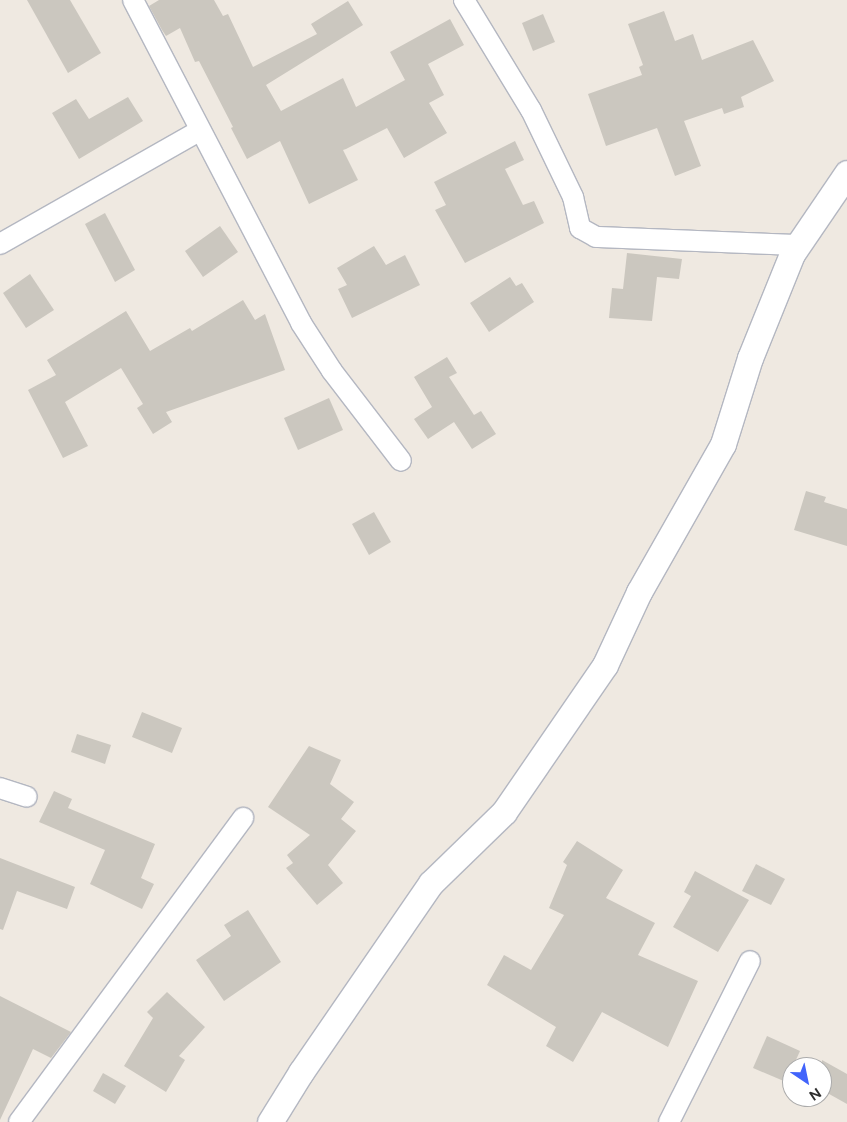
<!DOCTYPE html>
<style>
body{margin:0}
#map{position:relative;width:847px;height:1122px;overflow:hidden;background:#efe9e1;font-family:Figtree,sans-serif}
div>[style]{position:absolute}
.building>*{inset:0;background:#cbc7bf}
.roads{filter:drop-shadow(1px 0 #b4b7c1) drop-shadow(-1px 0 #b4b7c1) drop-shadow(0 1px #b4b7c1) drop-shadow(0 -1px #b4b7c1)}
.minor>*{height:20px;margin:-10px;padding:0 10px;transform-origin:10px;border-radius:10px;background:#fff}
.tertiary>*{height:25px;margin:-12.5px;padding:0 12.5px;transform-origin:12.5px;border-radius:12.5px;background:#fff}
span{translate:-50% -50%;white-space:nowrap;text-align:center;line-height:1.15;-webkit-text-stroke:4px #fff;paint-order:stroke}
.north{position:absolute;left:782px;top:1057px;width:50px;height:50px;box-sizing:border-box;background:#fff;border:1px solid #ababab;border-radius:50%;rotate:146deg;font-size:14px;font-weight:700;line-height:20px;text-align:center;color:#2e2e2e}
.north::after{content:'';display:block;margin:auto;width:18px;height:22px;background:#4264fb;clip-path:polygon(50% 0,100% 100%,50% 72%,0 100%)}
</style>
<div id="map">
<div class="building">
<i style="clip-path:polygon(27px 0,70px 0,101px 53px,68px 73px)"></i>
<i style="clip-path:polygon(159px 0,214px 0,223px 16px,228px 14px,253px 67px,317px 34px,311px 24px,348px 1px,363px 25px,266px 85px,281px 111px,343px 78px,356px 107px,405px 80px,390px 52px,450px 19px,464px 45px,428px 64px,444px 95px,429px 103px,447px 133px,404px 158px,387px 128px,346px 149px,343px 150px,358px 180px,309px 204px,280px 141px,247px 159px,231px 128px,233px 127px,199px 61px,195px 62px,180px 28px,166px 36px,162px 30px,149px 6px)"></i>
<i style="clip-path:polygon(664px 11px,675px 41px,693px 34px,702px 60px,753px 40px,774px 81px,741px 97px,744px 107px,724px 114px,722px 108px,684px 121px,701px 166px,675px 176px,657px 128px,606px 146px,588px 94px,642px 75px,639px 67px,643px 65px,628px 24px)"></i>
<i style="clip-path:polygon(543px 14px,555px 42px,533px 51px,522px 23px)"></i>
<i style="clip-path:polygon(128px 97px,143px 121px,79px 159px,52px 113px,76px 99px,89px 119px)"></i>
<i style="clip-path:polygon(515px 141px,524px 160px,505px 169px,523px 205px,534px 201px,544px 223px,465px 263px,435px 210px,446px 205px,434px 182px)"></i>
<i style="clip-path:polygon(105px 213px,135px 270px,115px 282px,85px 224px)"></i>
<i style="clip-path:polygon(220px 226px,238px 252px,203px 277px,185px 251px)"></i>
<i style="clip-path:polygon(374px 246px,386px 265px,405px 255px,420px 285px,352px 318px,338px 289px,347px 285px,337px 268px)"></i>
<i style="clip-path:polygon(627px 253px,682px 259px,679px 279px,657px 277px,652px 321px,609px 318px,612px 288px,623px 289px)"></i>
<i style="clip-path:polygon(30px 274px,54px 310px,26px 328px,3px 293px)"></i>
<i style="clip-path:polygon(510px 277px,516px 286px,522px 283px,534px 302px,489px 332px,470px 303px)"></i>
<i style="clip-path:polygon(243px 300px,255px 320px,265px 314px,285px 370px,166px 412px,172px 422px,153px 434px,137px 408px,143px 404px,121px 368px,65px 402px,88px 446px,63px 458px,28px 390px,56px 375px,47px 360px,126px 311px,150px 351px,190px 328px,192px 331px)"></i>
<i style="clip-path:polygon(447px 357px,457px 373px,449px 377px,474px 415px,481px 411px,496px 434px,472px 449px,454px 422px,428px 439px,414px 419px,432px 407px,414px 377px)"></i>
<i style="clip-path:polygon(329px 398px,343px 430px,298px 450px,284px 418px)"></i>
<i style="clip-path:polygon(806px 491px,826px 497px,824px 502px,847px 509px,847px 546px,794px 530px)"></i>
<i style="clip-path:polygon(374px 512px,391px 542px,369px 555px,352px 524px)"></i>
<i style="clip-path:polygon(142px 712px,182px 728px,172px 753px,132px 737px)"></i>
<i style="clip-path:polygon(77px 734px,111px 745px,105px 764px,71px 752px)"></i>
<i style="clip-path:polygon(309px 746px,341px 760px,330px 784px,354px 802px,341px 819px,356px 831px,328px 865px,343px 883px,317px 905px,286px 868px,293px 863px,287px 855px,310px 835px,268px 807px)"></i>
<i style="clip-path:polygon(54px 791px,72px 799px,68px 808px,155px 844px,141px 878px,154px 884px,142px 909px,90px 884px,105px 850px,39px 822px)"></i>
<i style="clip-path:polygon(577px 841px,623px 870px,606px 898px,655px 923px,638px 955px,698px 981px,668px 1047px,602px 1012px,573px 1062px,546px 1046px,556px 1027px,487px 985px,504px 955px,531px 970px,564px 915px,549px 908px,567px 865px,563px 862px)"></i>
<i style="clip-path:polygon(0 858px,75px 887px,67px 909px,17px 891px,3px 930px,0 929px)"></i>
<i style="clip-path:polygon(756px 864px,785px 879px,771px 905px,742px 891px)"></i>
<i style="clip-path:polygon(695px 871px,749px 900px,718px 952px,673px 927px,691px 896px,684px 892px)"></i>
<i style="clip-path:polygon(248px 910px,281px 962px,224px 1001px,196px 960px,231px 936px,224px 925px)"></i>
<i style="clip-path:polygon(167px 992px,205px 1027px,179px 1056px,185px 1060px,166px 1092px,124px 1066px,153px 1018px,147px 1012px)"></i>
<i style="clip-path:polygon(0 996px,71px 1032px,51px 1058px,33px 1049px,0 1120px)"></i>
<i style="clip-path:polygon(767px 1036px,800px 1051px,786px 1082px,753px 1068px)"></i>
<i style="clip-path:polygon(822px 1060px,847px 1074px,847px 1104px,822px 1090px)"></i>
<i style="clip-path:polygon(103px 1073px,126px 1086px,115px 1104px,93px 1091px)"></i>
</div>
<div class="roads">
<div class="minor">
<i style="left:133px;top:0;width:364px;rotate:62.5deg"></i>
<i style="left:301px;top:323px;width:57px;rotate:57.1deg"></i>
<i style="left:332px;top:371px;width:113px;rotate:52.5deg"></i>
<i style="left:464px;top:0;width:129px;rotate:58.7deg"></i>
<i style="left:531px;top:110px;width:97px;rotate:64.2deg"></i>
<i style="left:573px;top:197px;width:32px;rotate:77deg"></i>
<i style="left:580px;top:228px;width:18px;rotate:29deg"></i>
<i style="left:596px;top:237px;width:202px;rotate:2.3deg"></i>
<i style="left:0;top:244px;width:229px;rotate:-29.6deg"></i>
<i style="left:0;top:788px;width:28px;rotate:18deg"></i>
<i style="left:19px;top:1122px;width:378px;rotate:-53.6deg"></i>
<i style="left:669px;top:1122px;width:180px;rotate:-63.3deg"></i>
</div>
<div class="tertiary">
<i style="left:270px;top:1122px;width:59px;rotate:-58.2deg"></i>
<i style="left:301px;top:1072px;width:229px;rotate:-55.5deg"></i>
<i style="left:431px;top:883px;width:102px;rotate:-44.2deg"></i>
<i style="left:504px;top:812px;width:178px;rotate:-55.5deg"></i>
<i style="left:605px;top:665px;width:81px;rotate:-65deg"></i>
<i style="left:639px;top:592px;width:170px;rotate:-60.4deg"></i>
<i style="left:723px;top:444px;width:90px;rotate:-72.6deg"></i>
<i style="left:750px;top:358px;width:112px;rotate:-68deg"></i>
<i style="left:792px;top:254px;width:98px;rotate:-55.8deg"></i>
</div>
</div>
<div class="north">N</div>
</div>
